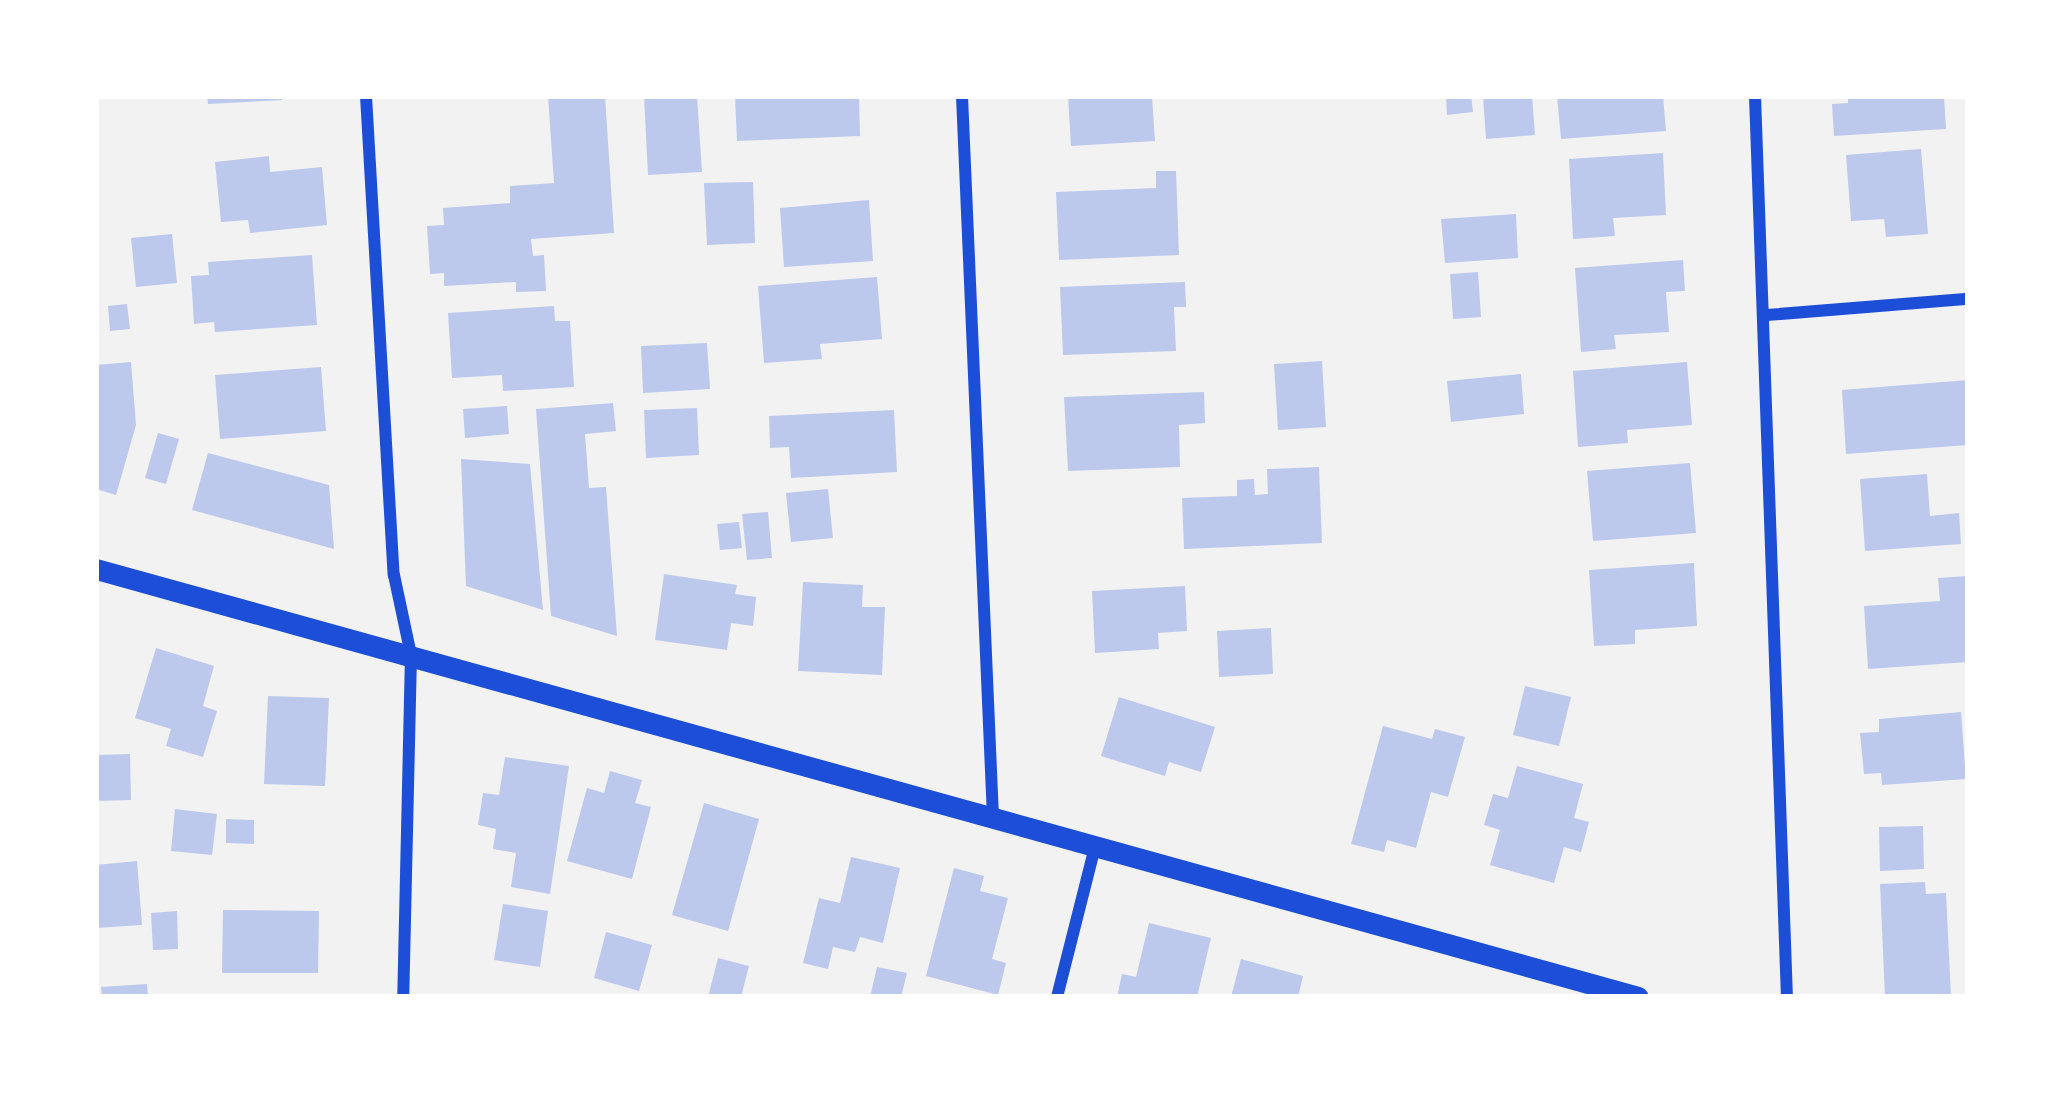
<!DOCTYPE html>
<style>
body{margin:0}
#map{position:relative;width:2064px;height:1093px;overflow:hidden;background:#f2f2f2;font-family:"PT Sans",sans-serif}
div>[style]{position:absolute}
.building>*{inset:0;background:#bdc9ec}
.minor>*{height:12px;margin:-6px;padding:0 6px;transform-origin:6px;border-radius:6px;background:#1d4ed8}
.tertiary>*{height:21px;margin:-10.5px;padding:0 10.5px;transform-origin:10.5px;border-radius:10.5px;background:#1d4ed8}
span{translate:-50% -50%;white-space:nowrap;text-align:center;line-height:1.15;-webkit-text-stroke:9px #fff;paint-order:stroke}
.frame{position:absolute;inset:0;border:99px solid #fff;pointer-events:none}
</style>
<div id="map">
<div class="building">
<i style="clip-path:polygon(207px 96px,282px 96px,282px 100px,208px 104px)"></i>
<i style="clip-path:polygon(548px 96px,605px 96px,614px 233px,531px 239px,533px 256px,544px 255px,546px 291px,516px 292px,516px 282px,444px 286px,444px 273px,430px 274px,427px 226px,444px 225px,443px 208px,510px 203px,510px 186px,554px 183px)"></i>
<i style="clip-path:polygon(644px 96px,697px 96px,702px 172px,648px 175px)"></i>
<i style="clip-path:polygon(735px 96px,859px 96px,860px 136px,737px 141px)"></i>
<i style="clip-path:polygon(1068px 96px,1152px 96px,1155px 141px,1071px 146px)"></i>
<i style="clip-path:polygon(1446px 96px,1471px 96px,1473px 112px,1447px 115px)"></i>
<i style="clip-path:polygon(1483px 96px,1532px 96px,1535px 135px,1486px 139px)"></i>
<i style="clip-path:polygon(1557px 96px,1663px 96px,1666px 131px,1561px 139px)"></i>
<i style="clip-path:polygon(1848px 96px,1944px 96px,1946px 129px,1834px 136px,1832px 104px,1848px 103px)"></i>
<i style="clip-path:polygon(1921px 149px,1928px 234px,1886px 237px,1884px 219px,1851px 221px,1846px 155px)"></i>
<i style="clip-path:polygon(1663px 153px,1666px 215px,1613px 218px,1615px 236px,1573px 239px,1569px 159px)"></i>
<i style="clip-path:polygon(269px 156px,270px 172px,322px 167px,327px 225px,250px 233px,248px 220px,221px 222px,215px 162px)"></i>
<i style="clip-path:polygon(1156px 171px,1176px 171px,1179px 255px,1059px 260px,1056px 192px,1156px 188px)"></i>
<i style="clip-path:polygon(753px 182px,755px 243px,707px 245px,704px 183px)"></i>
<i style="clip-path:polygon(869px 200px,873px 261px,784px 267px,780px 208px)"></i>
<i style="clip-path:polygon(1516px 214px,1518px 258px,1445px 263px,1441px 219px)"></i>
<i style="clip-path:polygon(172px 234px,177px 283px,136px 287px,131px 238px)"></i>
<i style="clip-path:polygon(312px 255px,317px 325px,215px 332px,214px 322px,194px 324px,191px 276px,209px 275px,208px 262px)"></i>
<i style="clip-path:polygon(1683px 260px,1685px 291px,1666px 292px,1669px 332px,1614px 335px,1616px 349px,1581px 352px,1575px 268px)"></i>
<i style="clip-path:polygon(1478px 272px,1481px 317px,1453px 319px,1450px 274px)"></i>
<i style="clip-path:polygon(877px 277px,882px 339px,820px 344px,822px 359px,764px 363px,758px 286px)"></i>
<i style="clip-path:polygon(1185px 282px,1186px 307px,1174px 307px,1176px 351px,1063px 355px,1060px 287px)"></i>
<i style="clip-path:polygon(127px 304px,130px 329px,110px 331px,108px 306px)"></i>
<i style="clip-path:polygon(554px 306px,555px 321px,570px 321px,574px 387px,503px 391px,502px 375px,452px 378px,448px 313px)"></i>
<i style="clip-path:polygon(707px 343px,710px 389px,643px 393px,641px 346px)"></i>
<i style="clip-path:polygon(1322px 361px,1326px 427px,1278px 430px,1274px 364px)"></i>
<i style="clip-path:polygon(131px 362px,136px 425px,116px 495px,96px 489px,96px 365px)"></i>
<i style="clip-path:polygon(1687px 362px,1692px 425px,1627px 430px,1628px 443px,1578px 447px,1573px 371px)"></i>
<i style="clip-path:polygon(321px 367px,326px 431px,220px 439px,215px 375px)"></i>
<i style="clip-path:polygon(1521px 374px,1524px 414px,1451px 422px,1447px 381px)"></i>
<i style="clip-path:polygon(1968px 380px,1968px 445px,1846px 454px,1842px 390px)"></i>
<i style="clip-path:polygon(1204px 392px,1205px 423px,1179px 425px,1180px 467px,1068px 471px,1064px 397px)"></i>
<i style="clip-path:polygon(613px 403px,616px 431px,585px 434px,589px 488px,606px 487px,617px 636px,551px 616px,536px 409px)"></i>
<i style="clip-path:polygon(507px 406px,509px 434px,465px 438px,463px 409px)"></i>
<i style="clip-path:polygon(697px 408px,699px 455px,646px 458px,644px 410px)"></i>
<i style="clip-path:polygon(894px 410px,897px 472px,791px 478px,789px 447px,770px 448px,769px 416px)"></i>
<i style="clip-path:polygon(158px 433px,179px 439px,166px 484px,145px 478px)"></i>
<i style="clip-path:polygon(208px 453px,329px 485px,334px 549px,192px 510px)"></i>
<i style="clip-path:polygon(461px 459px,530px 464px,543px 610px,466px 586px)"></i>
<i style="clip-path:polygon(1690px 463px,1696px 533px,1593px 541px,1587px 471px)"></i>
<i style="clip-path:polygon(1319px 467px,1322px 543px,1184px 549px,1182px 498px,1237px 496px,1237px 480px,1254px 479px,1255px 495px,1268px 494px,1267px 469px)"></i>
<i style="clip-path:polygon(1927px 474px,1930px 516px,1959px 513px,1961px 544px,1865px 551px,1860px 479px)"></i>
<i style="clip-path:polygon(828px 489px,833px 538px,791px 542px,786px 493px)"></i>
<i style="clip-path:polygon(768px 512px,772px 558px,747px 560px,742px 514px)"></i>
<i style="clip-path:polygon(739px 522px,742px 548px,720px 550px,717px 524px)"></i>
<i style="clip-path:polygon(1694px 563px,1697px 626px,1635px 630px,1635px 644px,1594px 646px,1589px 570px)"></i>
<i style="clip-path:polygon(664px 574px,737px 585px,735px 594px,756px 597px,753px 626px,731px 623px,727px 650px,655px 640px)"></i>
<i style="clip-path:polygon(1968px 576px,1968px 662px,1868px 669px,1864px 606px,1940px 601px,1938px 578px)"></i>
<i style="clip-path:polygon(803px 582px,863px 585px,862px 607px,885px 607px,882px 675px,798px 671px)"></i>
<i style="clip-path:polygon(1185px 586px,1187px 631px,1158px 633px,1159px 649px,1095px 653px,1092px 591px)"></i>
<i style="clip-path:polygon(1271px 628px,1273px 674px,1219px 677px,1217px 631px)"></i>
<i style="clip-path:polygon(156px 648px,214px 666px,203px 706px,217px 711px,203px 757px,166px 746px,171px 729px,135px 718px)"></i>
<i style="clip-path:polygon(1525px 686px,1571px 697px,1559px 746px,1513px 735px)"></i>
<i style="clip-path:polygon(268px 696px,329px 698px,325px 786px,264px 784px)"></i>
<i style="clip-path:polygon(1119px 697px,1215px 727px,1201px 772px,1169px 762px,1165px 776px,1101px 756px)"></i>
<i style="clip-path:polygon(1961px 712px,1966px 779px,1882px 785px,1881px 773px,1864px 774px,1860px 733px,1879px 732px,1879px 719px)"></i>
<i style="clip-path:polygon(1383px 726px,1432px 739px,1435px 729px,1465px 737px,1448px 797px,1431px 792px,1416px 848px,1387px 840px,1384px 852px,1351px 844px)"></i>
<i style="clip-path:polygon(130px 754px,131px 800px,96px 801px,96px 755px)"></i>
<i style="clip-path:polygon(505px 757px,569px 766px,550px 894px,511px 887px,516px 853px,493px 849px,496px 829px,478px 825px,483px 793px,499px 795px)"></i>
<i style="clip-path:polygon(1517px 766px,1583px 784px,1574px 818px,1589px 822px,1581px 852px,1564px 847px,1554px 883px,1490px 865px,1500px 830px,1484px 825px,1493px 794px,1508px 798px)"></i>
<i style="clip-path:polygon(610px 771px,642px 780px,635px 803px,651px 807px,632px 879px,567px 861px,587px 788px,604px 793px)"></i>
<i style="clip-path:polygon(704px 803px,759px 819px,728px 931px,672px 915px)"></i>
<i style="clip-path:polygon(175px 809px,217px 814px,212px 855px,171px 851px)"></i>
<i style="clip-path:polygon(226px 819px,254px 820px,254px 844px,226px 843px)"></i>
<i style="clip-path:polygon(1923px 826px,1924px 869px,1880px 871px,1879px 827px)"></i>
<i style="clip-path:polygon(851px 857px,900px 868px,883px 943px,860px 937px,855px 952px,833px 947px,828px 969px,803px 963px,819px 898px,840px 903px)"></i>
<i style="clip-path:polygon(137px 861px,142px 925px,96px 928px,96px 865px)"></i>
<i style="clip-path:polygon(954px 868px,984px 876px,980px 891px,1008px 898px,992px 959px,1006px 963px,998px 995px,926px 976px)"></i>
<i style="clip-path:polygon(1925px 882px,1926px 894px,1946px 893px,1951px 997px,1885px 997px,1880px 884px)"></i>
<i style="clip-path:polygon(503px 904px,548px 911px,540px 967px,494px 960px)"></i>
<i style="clip-path:polygon(223px 910px,319px 911px,318px 973px,222px 973px)"></i>
<i style="clip-path:polygon(177px 911px,178px 949px,153px 950px,151px 913px)"></i>
<i style="clip-path:polygon(1149px 923px,1211px 938px,1197px 997px,1117px 997px,1122px 974px,1136px 977px)"></i>
<i style="clip-path:polygon(606px 932px,652px 945px,639px 991px,594px 978px)"></i>
<i style="clip-path:polygon(718px 958px,749px 966px,741px 997px,708px 997px)"></i>
<i style="clip-path:polygon(1241px 959px,1303px 976px,1298px 997px,1231px 997px)"></i>
<i style="clip-path:polygon(877px 967px,907px 973px,901px 997px,870px 997px)"></i>
<i style="clip-path:polygon(147px 984px,148px 997px,102px 997px,101px 987px)"></i>
</div>
<div class="minor">
<i style="left:366px;top:96px;width:480px;rotate:86.7deg"></i>
<i style="left:394px;top:575px;width:82px;rotate:78deg"></i>
<i style="left:411px;top:655px;width:342px;rotate:91.3deg"></i>
<i style="left:962px;top:96px;width:723px;rotate:87.54deg"></i>
<i style="left:1755px;top:96px;width:902px;rotate:87.97deg"></i>
<i style="left:1767px;top:315px;width:202px;rotate:-4.6deg"></i>
<i style="left:1057px;top:997px;width:155px;rotate:-75.8deg"></i>
</div>
<div class="tertiary">
<i style="left:96px;top:569px;width:1600px;rotate:15.51deg"></i>
</div>
<div class="frame"></div>
</div>
